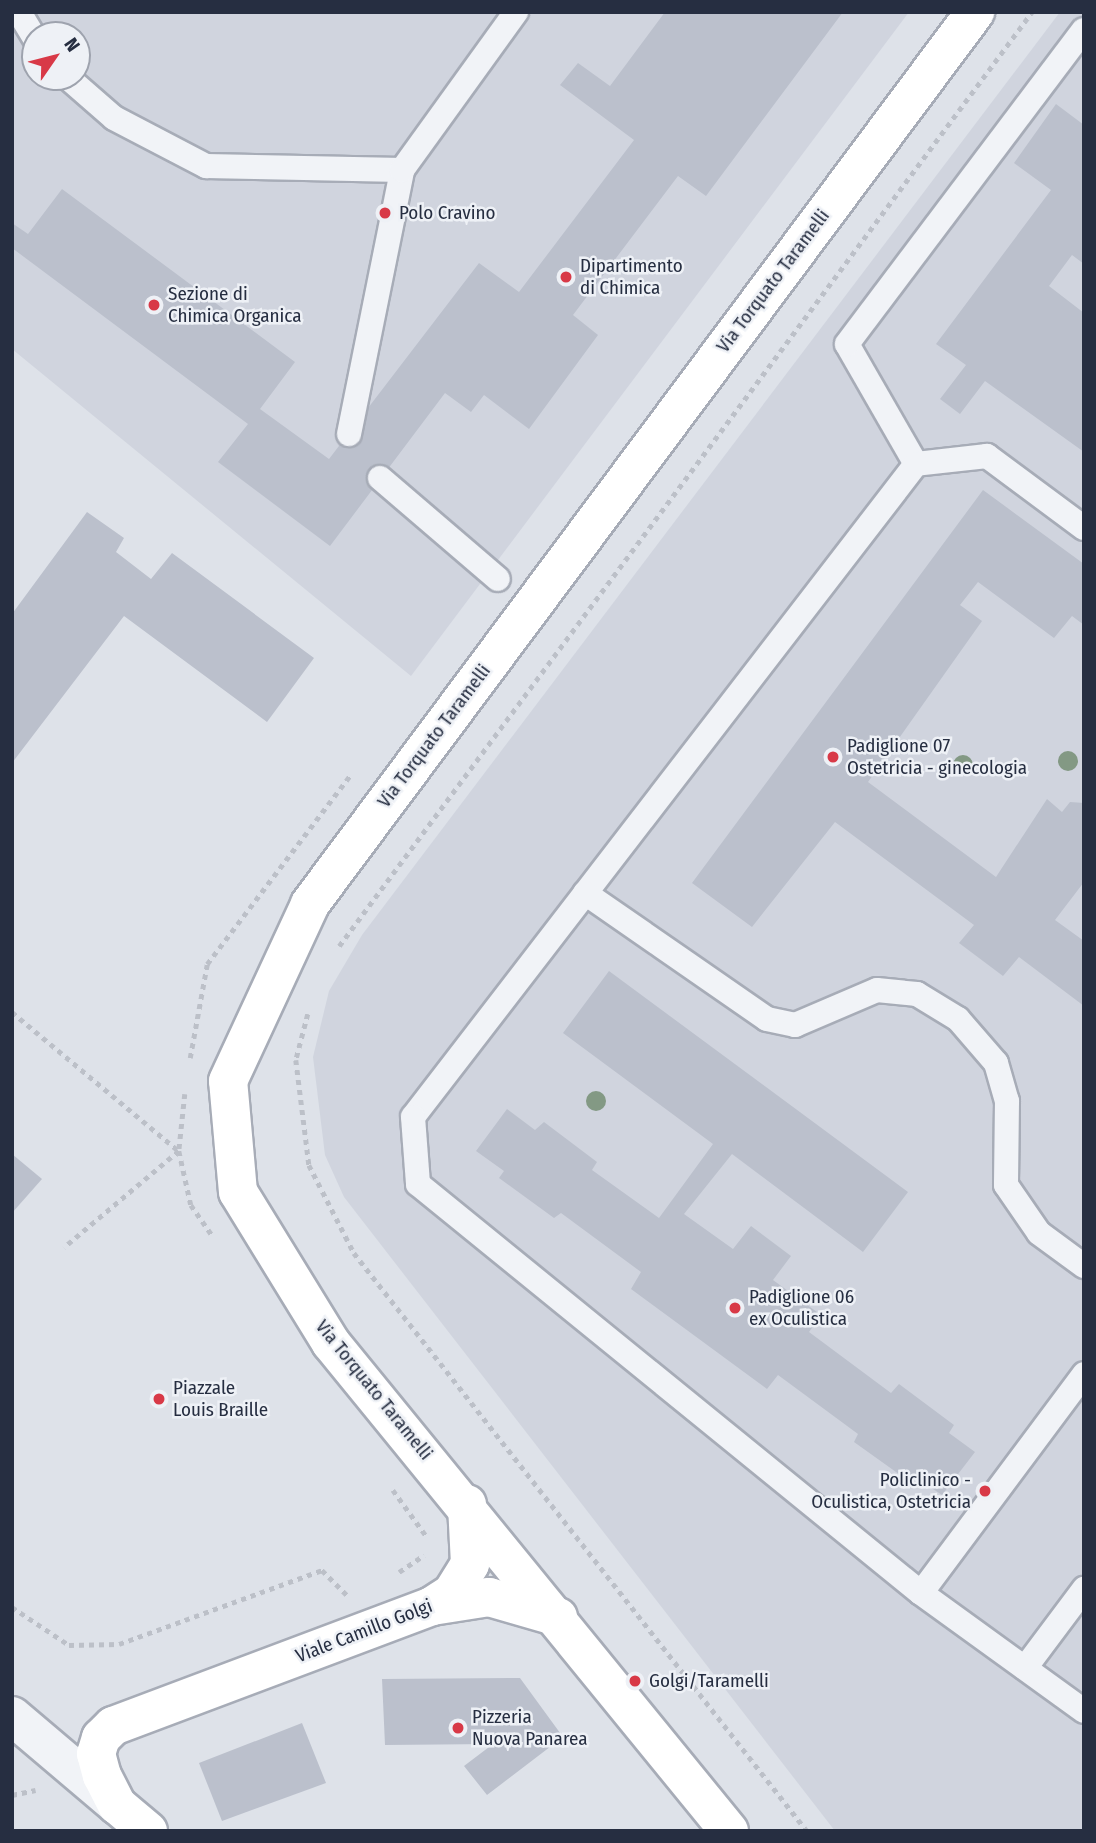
<!DOCTYPE html>
<style>
body{margin:0}
#map{position:relative;width:1096px;height:1843px;overflow:hidden;background:#dee2e9;font-family:"Fira Sans Condensed",sans-serif}
div>[style]{position:absolute}
.built>*{inset:0;background:#d0d4de}
.building>*{inset:0;background:#bbc0cc}
.path>*{height:4.5px;margin-top:-2.25px;transform-origin:0;background:repeating-linear-gradient(90deg,#bcc0c8 0 5px,transparent 0 10px)}
.roads{filter:drop-shadow(2px 0 #a7acb7) drop-shadow(-2px 0 #a7acb7) drop-shadow(0 2px #a7acb7) drop-shadow(0 -2px #a7acb7)}
.service>*{height:24px;margin:-12px;padding:0 12px;transform-origin:12px;border-radius:12px;background:#f1f3f7}
.tertiary>*{height:38px;margin:-19px;padding:0 19px;transform-origin:19px;border-radius:19px;background:#f1f3f7}
.secondary>*{height:38px;margin:-19px;padding:0 19px;transform-origin:19px;border-radius:19px;background:#fff}
.trees>*{width:20px;height:20px;margin:-10px;border-radius:50%;background:#839984}
.dots>*{width:19px;height:19px;translate:-50% -50%;box-sizing:border-box;border:4px solid #eef1f6;border-radius:50%}
span{translate:-50% -50%;white-space:nowrap;text-align:center;line-height:1.15;-webkit-text-stroke:5px #eef1f6;paint-order:stroke}
.poi-label{font-size:19px;color:#262e41}
.left{translate:0 -50%;text-align:left}
.right{translate:-100% -50%;text-align:right}
.street-label{font-size:19px;color:#262e41}
.frame{position:absolute;inset:0;border:14px solid #262e41;pointer-events:none}
.north{position:absolute;left:21px;top:21px;width:70px;height:70px;box-sizing:border-box;background:#eef1f6;border:2px solid #9ea3ae;border-radius:50%;rotate:55deg;font-size:19px;font-weight:700;line-height:28px;text-align:center;color:#262e41}
.north::after{content:'';display:block;margin:auto;width:24px;height:32px;background:#d83947;clip-path:polygon(50% 0,100% 100%,50% 72%,0 100%)}
</style>
<div id="map">
<div class="built">
<i style="clip-path:polygon(evenodd,12px 12px,909px 12px,411px 676px,12px 349px,12px 12px,35px 35px,77px 35px,77px 77px,35px 77px,35px 35px)"></i>
<i style="clip-path:polygon(1060px 12px,1084px 12px,1084px 1831px,835px 1831px,344px 1197px,325px 1155px,313px 1057px,329px 991px,362px 935px)"></i>
</div>
<div class="building">
<i style="clip-path:polygon(665px 12px,843px 12px,706px 196px,678px 176px,573px 315px,598px 335px,529px 429px,484px 395px,471px 412px,445px 393px,330px 546px,218px 462px,248px 424px,12px 248px,12px 223px,28px 234px,62px 189px,295px 362px,260px 409px,329px 459px,479px 263px,519px 292px,634px 140px,560px 85px,578px 63px,610px 86px)"></i>
<i style="clip-path:polygon(1056px 104px,1084px 125px,1084px 264px,1072px 255px,1049px 286px,1084px 313px,1084px 452px,985px 381px,960px 414px,940px 399px,966px 365px,936px 344px,1051px 190px,1014px 163px)"></i>
<i style="clip-path:polygon(983px 490px,1084px 564px,1084px 625px,1072px 616px,1054px 638px,978px 582px,960px 605px,982px 621px,868px 782px,996px 877px,1047px 799px,1062px 812px,1070px 802px,1084px 803px,1084px 882px,1055px 920px,1084px 941px,1084px 1006px,1019px 957px,1003px 976px,959px 943px,974px 925px,835px 822px,752px 927px,692px 883px)"></i>
<i style="clip-path:polygon(87px 512px,124px 538px,116px 552px,151px 579px,172px 553px,314px 658px,267px 722px,124px 616px,12px 763px,12px 614px)"></i>
<i style="clip-path:polygon(609px 971px,908px 1192px,863px 1252px,732px 1154px,684px 1214px,733px 1249px,751px 1226px,791px 1256px,773px 1280px,821px 1315px,809px 1332px,891px 1393px,899px 1384px,954px 1425px,949px 1433px,975px 1452px,942px 1495px,915px 1477px,910px 1482px,854px 1442px,858px 1434px,778px 1375px,767px 1389px,631px 1289px,641px 1272px,561px 1213px,554px 1218px,499px 1178px,504px 1171px,476px 1151px,507px 1109px,535px 1130px,544px 1122px,597px 1162px,592px 1170px,659px 1218px,713px 1144px,563px 1033px)"></i>
<i style="clip-path:polygon(12px 1154px,42px 1179px,12px 1213px)"></i>
<i style="clip-path:polygon(520px 1678px,563px 1737px,487px 1795px,464px 1766px,493px 1744px,385px 1745px,382px 1679px)"></i>
<i style="clip-path:polygon(302px 1723px,326px 1783px,222px 1821px,199px 1763px)"></i>
</div>
<div class="path">
<i style="left:339px;top:946px;width:1163px;rotate:-53.43deg"></i>
<i style="left:12px;top:1012px;width:217px;rotate:39.8deg"></i>
<i style="left:179px;top:1151px;width:150px;rotate:139.9deg"></i>
<i style="left:308px;top:1014px;width:48px;rotate:104.6deg"></i>
<i style="left:296px;top:1060px;width:106px;rotate:82.9deg"></i>
<i style="left:309px;top:1165px;width:99px;rotate:62.9deg"></i>
<i style="left:354px;top:1253px;width:734px;rotate:51.91deg"></i>
<i style="left:190px;top:1058px;width:96px;rotate:-79.7deg"></i>
<i style="left:207px;top:964px;width:238px;rotate:-52.8deg"></i>
<i style="left:185px;top:1094px;width:57px;rotate:96deg"></i>
<i style="left:179px;top:1151px;width:55px;rotate:77.5deg"></i>
<i style="left:191px;top:1205px;width:37px;rotate:55deg"></i>
<i style="left:393px;top:1490px;width:58px;rotate:54.1deg"></i>
<i style="left:399px;top:1572px;width:30px;rotate:-34deg"></i>
<i style="left:12px;top:1607px;width:69px;rotate:33.7deg"></i>
<i style="left:69px;top:1645px;width:50px;rotate:-1.1deg"></i>
<i style="left:119px;top:1644px;width:216px;rotate:-20deg"></i>
<i style="left:322px;top:1570px;width:35px;rotate:45deg"></i>
<i style="left:12px;top:1795px;width:24px;rotate:-12deg"></i>
</div>
<div class="roads">
<div class="service">
<i style="left:19px;top:12px;width:31px;rotate:59deg"></i>
<i style="left:67px;top:77px;width:62px;rotate:41.1deg"></i>
<i style="left:114px;top:118px;width:104px;rotate:27.6deg"></i>
<i style="left:206px;top:166px;width:196px;rotate:1.2deg"></i>
<i style="left:349px;top:434px;width:269px;rotate:-78.6deg"></i>
<i style="left:402px;top:170px;width:195px;rotate:-54.2deg"></i>
<i style="left:916px;top:464px;width:138px;rotate:-119.9deg"></i>
<i style="left:847px;top:344px;width:393px;rotate:-53deg"></i>
<i style="left:380px;top:478px;width:155px;rotate:40.6deg"></i>
<i style="left:1084px;top:528px;width:121px;rotate:-143.4deg"></i>
<i style="left:987px;top:456px;width:71px;rotate:173.6deg"></i>
<i style="left:916px;top:464px;width:824px;rotate:127.61deg"></i>
<i style="left:413px;top:1117px;width:67px;rotate:85.7deg"></i>
<i style="left:418px;top:1184px;width:648px;rotate:39.12deg"></i>
<i style="left:921px;top:1593px;width:201px;rotate:35.9deg"></i>
<i style="left:585px;top:893px;width:221px;rotate:34.7deg"></i>
<i style="left:767px;top:1019px;width:29px;rotate:12deg"></i>
<i style="left:795px;top:1025px;width:89px;rotate:-23.1deg"></i>
<i style="left:877px;top:990px;width:40px;rotate:5.7deg"></i>
<i style="left:917px;top:994px;width:48px;rotate:31.4deg"></i>
<i style="left:958px;top:1019px;width:58px;rotate:49.2deg"></i>
<i style="left:996px;top:1063px;width:40px;rotate:74deg"></i>
<i style="left:1007px;top:1101px;width:84px;rotate:90.7deg"></i>
<i style="left:1006px;top:1185px;width:58px;rotate:55.5deg"></i>
<i style="left:1039px;top:1233px;width:56px;rotate:36.3deg"></i>
<i style="left:921px;top:1593px;width:273px;rotate:-53.3deg"></i>
<i style="left:1025px;top:1668px;width:99px;rotate:-53.2deg"></i>
</div>
<div class="tertiary">
<i style="left:12px;top:1716px;width:138px;rotate:40.3deg"></i>
</div>
<div class="secondary">
<i style="left:432px;top:1606px;width:58px;rotate:-9deg"></i>
<i style="left:489px;top:1597px;width:72px;rotate:16.2deg"></i>
<i style="left:148px;top:1831px;width:40px;rotate:-140deg"></i>
<i style="left:117px;top:1805px;width:33px;rotate:-117deg"></i>
<i style="left:102px;top:1776px;width:23px;rotate:-105deg"></i>
<i style="left:96px;top:1754px;width:17px;rotate:-73deg"></i>
<i style="left:101px;top:1738px;width:17px;rotate:-45deg"></i>
<i style="left:113px;top:1726px;width:341px;rotate:-20.6deg"></i>
<i style="left:432px;top:1606px;width:24px;rotate:-33deg"></i>
<i style="left:452px;top:1593px;width:34px;rotate:-58deg"></i>
<i style="left:470px;top:1564px;width:60px;rotate:-92.9deg"></i>
<i style="left:729px;top:1831px;width:630px;rotate:-129.2deg"></i>
<i style="left:331px;top:1343px;width:177px;rotate:-121.6deg"></i>
<i style="left:238px;top:1192px;width:111px;rotate:-95.1deg"></i>
<i style="left:228px;top:1081px;width:195px;rotate:-65.1deg"></i>
<i style="left:310px;top:904px;width:1113px;rotate:-53.29deg"></i>
</div>
</div>
<div class="trees">
<i style="left:1068px;top:761px"></i>
<i style="left:963px;top:765px"></i>
<i style="left:596px;top:1101px"></i>
</div>
<div class="dots">
<i style="left:385px;top:213px;background:#d83947"></i>
<i style="left:566px;top:277px;background:#d83947"></i>
<i style="left:154px;top:305px;background:#d83947"></i>
<i style="left:833px;top:757px;background:#d83947"></i>
<i style="left:735px;top:1308px;background:#d83947"></i>
<i style="left:159px;top:1399px;background:#d83947"></i>
<i style="left:985px;top:1491px;background:#d83947"></i>
<i style="left:635px;top:1681px;background:#d83947"></i>
<i style="left:458px;top:1728px;background:#d83947"></i>
</div>
<div class="poi-label">
<span class="left" style="left:399px;top:213px">Polo Cravino</span>
<span class="left" style="left:580px;top:277px">Dipartimento<br>di Chimica</span>
<span class="left" style="left:168px;top:305px">Sezione di<br>Chimica Organica</span>
<span class="left" style="left:847px;top:757px">Padiglione 07<br>Ostetricia - ginecologia</span>
<span class="left" style="left:749px;top:1308px">Padiglione 06<br>ex Oculistica</span>
<span class="left" style="left:173px;top:1399px">Piazzale<br>Louis Braille</span>
<span class="right" style="left:971px;top:1491px">Policlinico -<br>Oculistica, Ostetricia</span>
<span class="left" style="left:649px;top:1681px">Golgi/Taramelli</span>
<span class="left" style="left:472px;top:1728px">Pizzeria<br>Nuova Panarea</span>
</div>
<div class="street-label">
<span style="left:773px;top:281px;rotate:-53deg">Via Torquato Taramelli</span>
<span style="left:434px;top:736px;rotate:-53deg">Via Torquato Taramelli</span>
<span style="left:374px;top:1390px;rotate:51deg">Via Torquato Taramelli</span>
<span style="left:364px;top:1631px;rotate:-21deg">Viale Camillo Golgi</span>
</div>
<div class="frame"></div>
<div class="north">N</div>
</div>
